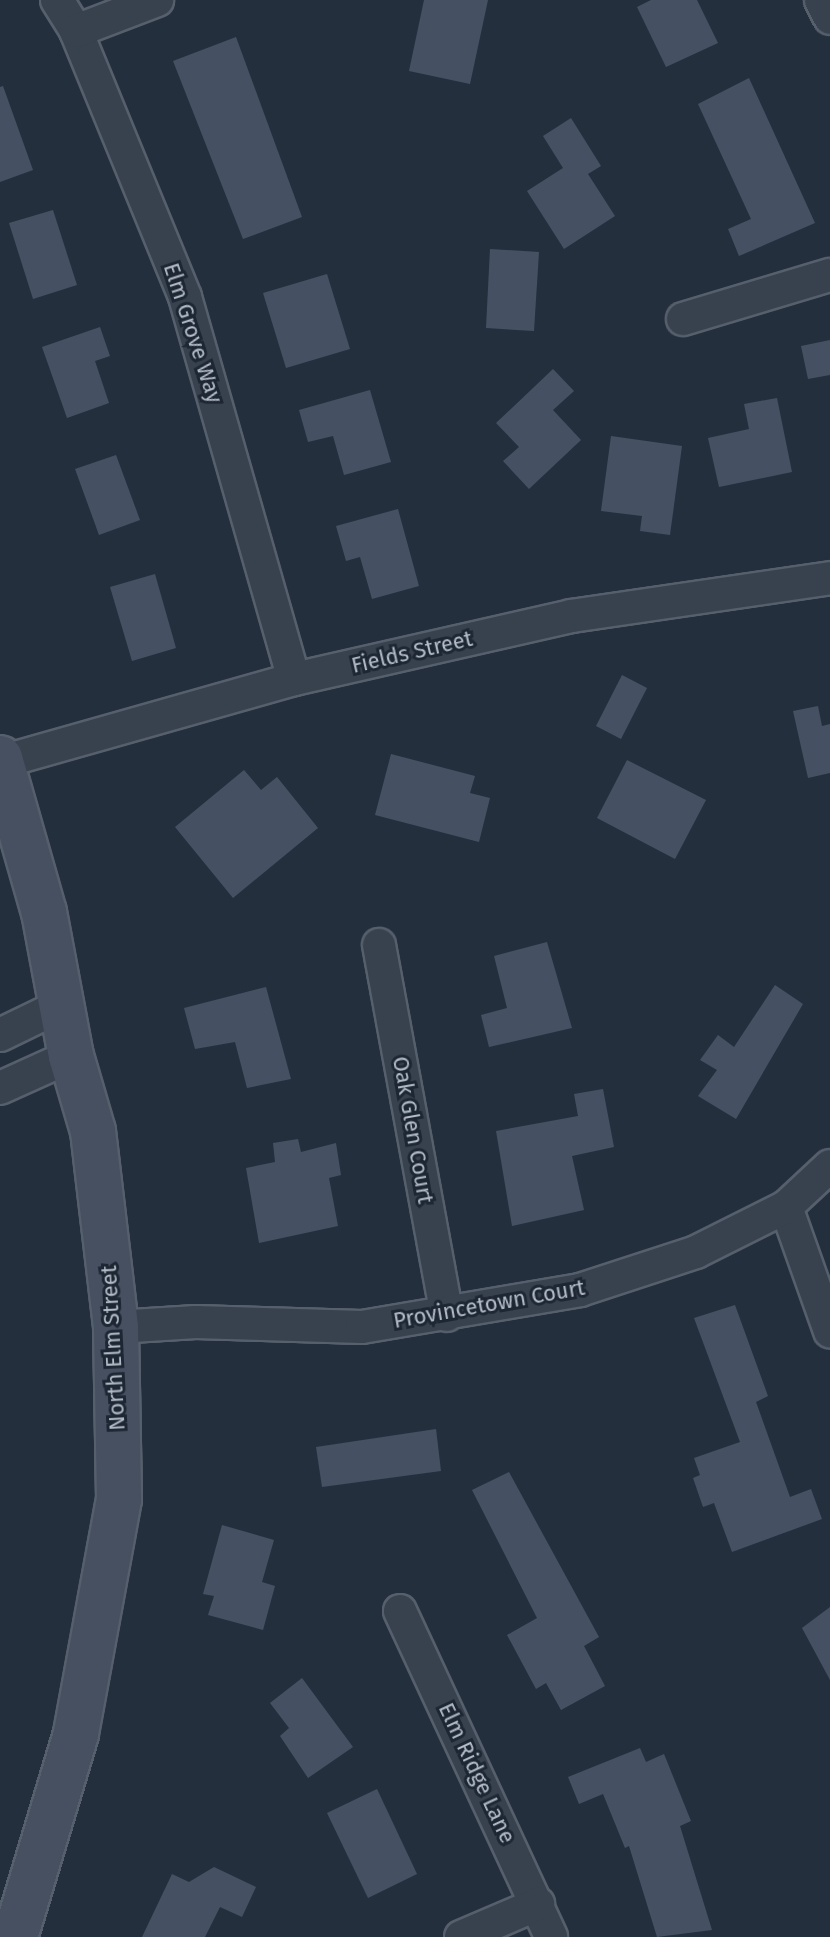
<!DOCTYPE html>
<style>
body{margin:0}
#map{position:relative;width:830px;height:1937px;overflow:hidden;background:#242f3e;font-family:"Fira Sans",sans-serif}
div>[style]{position:absolute}
.building>*{inset:0;background:#455162}
.roads{filter:drop-shadow(2px 0 #565f6c) drop-shadow(-2px 0 #565f6c) drop-shadow(0 2px #565f6c) drop-shadow(0 -2px #565f6c)}
.minor>*{height:32px;margin:-16px;padding:0 16px;transform-origin:16px;border-radius:16px;background:#38414e}
.secondary>*{height:44px;margin:-22px;padding:0 22px;transform-origin:22px;border-radius:22px;background:#465061}
span{translate:-50% -50%;white-space:nowrap;text-align:center;line-height:1.15;-webkit-text-stroke:6px #1d2633;paint-order:stroke}
.street-label{font-size:22px;color:#b4bcc9}
</style>
<div id="map">
<div class="building">
<i style="clip-path:polygon(424px 0,488px 0,470px 84px,409px 71px)"></i>
<i style="clip-path:polygon(651px 0,697px 0,718px 43px,666px 67px,637px 7px)"></i>
<i style="clip-path:polygon(236px 37px,302px 217px,243px 239px,173px 61px)"></i>
<i style="clip-path:polygon(749px 78px,815px 223px,739px 256px,728px 229px,751px 219px,698px 104px)"></i>
<i style="clip-path:polygon(3px 86px,33px 170px,0 182px,0 87px)"></i>
<i style="clip-path:polygon(571px 118px,601px 166px,588px 174px,615px 216px,564px 249px,527px 191px,563px 168px,543px 136px)"></i>
<i style="clip-path:polygon(53px 210px,77px 285px,33px 299px,9px 223px)"></i>
<i style="clip-path:polygon(490px 249px,539px 252px,534px 331px,486px 328px)"></i>
<i style="clip-path:polygon(327px 274px,350px 349px,286px 368px,263px 293px)"></i>
<i style="clip-path:polygon(100px 327px,110px 356px,95px 361px,109px 403px,67px 418px,42px 347px)"></i>
<i style="clip-path:polygon(830px 340px,830px 375px,808px 379px,801px 346px)"></i>
<i style="clip-path:polygon(553px 369px,574px 391px,553px 410px,581px 440px,529px 489px,503px 461px,519px 447px,496px 423px)"></i>
<i style="clip-path:polygon(370px 390px,391px 462px,344px 475px,333px 436px,308px 442px,299px 410px)"></i>
<i style="clip-path:polygon(777px 398px,792px 472px,719px 487px,708px 438px,749px 429px,744px 404px)"></i>
<i style="clip-path:polygon(611px 436px,682px 446px,670px 535px,640px 531px,642px 516px,601px 511px)"></i>
<i style="clip-path:polygon(116px 455px,140px 520px,99px 535px,75px 469px)"></i>
<i style="clip-path:polygon(398px 509px,419px 586px,372px 599px,360px 557px,346px 561px,336px 526px)"></i>
<i style="clip-path:polygon(155px 574px,176px 648px,132px 661px,110px 587px)"></i>
<i style="clip-path:polygon(622px 675px,647px 688px,621px 739px,596px 726px)"></i>
<i style="clip-path:polygon(818px 706px,822px 726px,830px 724px,830px 773px,808px 778px,793px 711px)"></i>
<i style="clip-path:polygon(391px 754px,475px 776px,470px 793px,490px 798px,479px 842px,375px 815px)"></i>
<i style="clip-path:polygon(627px 760px,706px 800px,675px 859px,597px 818px)"></i>
<i style="clip-path:polygon(244px 770px,261px 790px,277px 777px,318px 828px,233px 898px,175px 827px)"></i>
<i style="clip-path:polygon(547px 942px,572px 1028px,489px 1047px,481px 1015px,507px 1008px,494px 956px)"></i>
<i style="clip-path:polygon(775px 985px,803px 1004px,736px 1119px,698px 1096px,717px 1070px,700px 1060px,718px 1035px,734px 1047px)"></i>
<i style="clip-path:polygon(266px 987px,291px 1079px,247px 1088px,235px 1042px,195px 1049px,184px 1008px)"></i>
<i style="clip-path:polygon(603px 1089px,614px 1147px,572px 1156px,584px 1210px,512px 1226px,496px 1131px,578px 1116px,574px 1094px)"></i>
<i style="clip-path:polygon(298px 1139px,301px 1152px,336px 1143px,341px 1175px,329px 1178px,338px 1226px,259px 1243px,246px 1168px,275px 1162px,273px 1143px)"></i>
<i style="clip-path:polygon(735px 1305px,768px 1396px,756px 1402px,790px 1497px,811px 1489px,822px 1519px,732px 1552px,714px 1503px,703px 1507px,693px 1478px,700px 1475px,694px 1458px,740px 1442px,694px 1318px)"></i>
<i style="clip-path:polygon(436px 1429px,441px 1471px,322px 1487px,316px 1447px)"></i>
<i style="clip-path:polygon(509px 1472px,599px 1637px,584px 1646px,605px 1686px,561px 1710px,546px 1683px,536px 1689px,507px 1635px,537px 1618px,472px 1490px)"></i>
<i style="clip-path:polygon(222px 1525px,274px 1540px,262px 1582px,275px 1586px,263px 1630px,208px 1615px,214px 1596px,203px 1594px)"></i>
<i style="clip-path:polygon(830px 1607px,830px 1680px,802px 1628px)"></i>
<i style="clip-path:polygon(302px 1678px,353px 1747px,308px 1778px,280px 1736px,289px 1728px,270px 1703px)"></i>
<i style="clip-path:polygon(640px 1748px,646px 1762px,664px 1754px,691px 1821px,680px 1826px,712px 1930px,657px 1937px,629px 1846px,625px 1848px,603px 1794px,579px 1804px,568px 1777px)"></i>
<i style="clip-path:polygon(377px 1789px,417px 1874px,368px 1898px,327px 1813px)"></i>
<i style="clip-path:polygon(214px 1867px,256px 1887px,242px 1917px,220px 1907px,205px 1937px,142px 1937px,172px 1874px,189px 1882px)"></i>
</div>
<div class="roads">
<div class="minor">
<i style="left:57px;top:0;width:36px;rotate:58deg"></i>
<i style="left:76px;top:31px;width:287px;rotate:67.7deg"></i>
<i style="left:185px;top:297px;width:397px;rotate:74.1deg"></i>
<i style="left:821px;top:0;width:20px;rotate:63deg"></i>
<i style="left:76px;top:31px;width:87px;rotate:-20.9deg"></i>
<i style="left:683px;top:319px;width:153px;rotate:-16.7deg"></i>
<i style="left:1px;top:762px;width:305px;rotate:-15.8deg"></i>
<i style="left:294px;top:679px;width:284px;rotate:-12.8deg"></i>
<i style="left:571px;top:616px;width:262px;rotate:-8.3deg"></i>
<i style="left:379px;top:945px;width:376px;rotate:79.6deg"></i>
<i style="left:0;top:1035px;width:69px;rotate:-25.8deg"></i>
<i style="left:0;top:1088px;width:78px;rotate:-24.3deg"></i>
<i style="left:786px;top:1207px;width:132px;rotate:70.5deg"></i>
<i style="left:116px;top:1327px;width:80px;rotate:-3.6deg"></i>
<i style="left:196px;top:1322px;width:166px;rotate:1.7deg"></i>
<i style="left:362px;top:1327px;width:221px;rotate:-9.6deg"></i>
<i style="left:580px;top:1290px;width:122px;rotate:-18.1deg"></i>
<i style="left:696px;top:1252px;width:101px;rotate:-26.6deg"></i>
<i style="left:786px;top:1207px;width:60px;rotate:-43deg"></i>
<i style="left:400px;top:1611px;width:359px;rotate:65.1deg"></i>
<i style="left:461px;top:1937px;width:84px;rotate:-23.2deg"></i>
</div>
<div class="secondary">
<i style="left:0;top:758px;width:160px;rotate:74.1deg"></i>
<i style="left:44px;top:912px;width:147px;rotate:79.4deg"></i>
<i style="left:71px;top:1056px;width:78px;rotate:73.7deg"></i>
<i style="left:93px;top:1131px;width:197px;rotate:83.3deg"></i>
<i style="left:116px;top:1327px;width:172px;rotate:89deg"></i>
<i style="left:119px;top:1499px;width:239px;rotate:100.4deg"></i>
<i style="left:76px;top:1734px;width:212px;rotate:106.7deg"></i>
</div>
</div>
<div class="street-label">
<span style="left:193px;top:333px;rotate:72deg">Elm Grove Way</span>
<span style="left:412px;top:652px;rotate:-13deg">Fields Street</span>
<span style="left:413px;top:1130px;rotate:80deg">Oak Glen Court</span>
<span style="left:489px;top:1304px;rotate:-10deg">Provincetown Court</span>
<span style="left:113px;top:1348px;rotate:-93deg">North Elm Street</span>
<span style="left:477px;top:1773px;rotate:65deg">Elm Ridge Lane</span>
</div>
</div>
